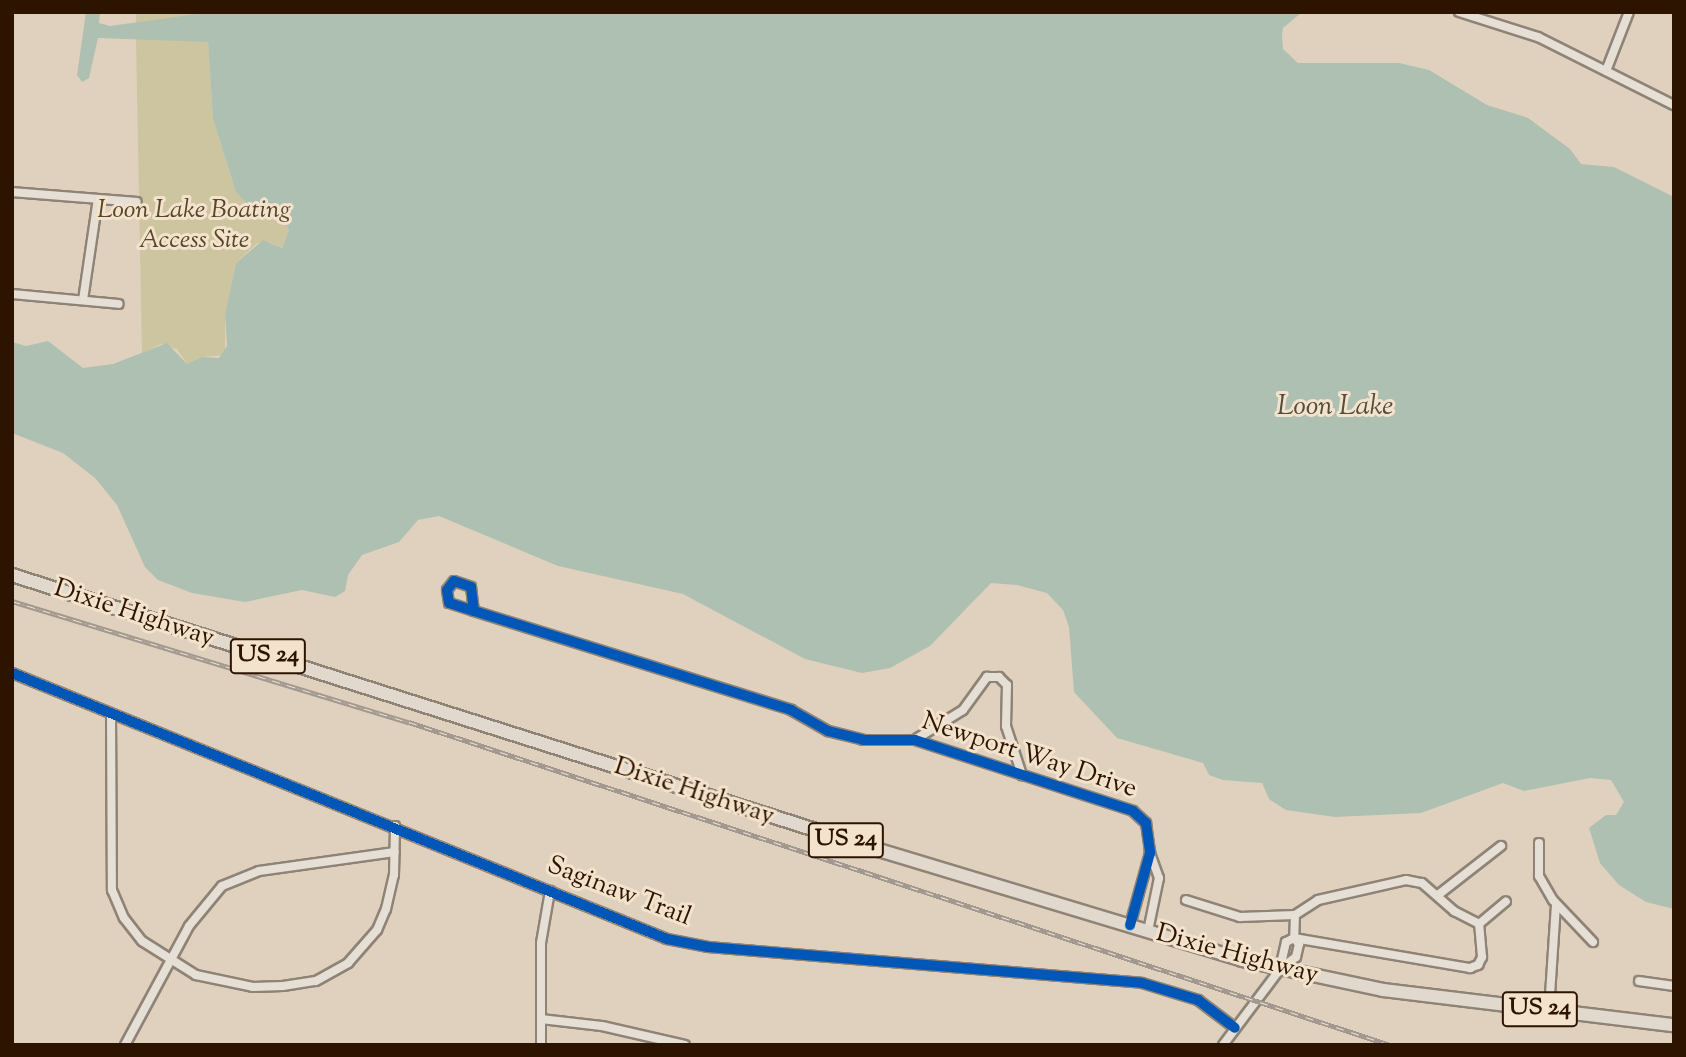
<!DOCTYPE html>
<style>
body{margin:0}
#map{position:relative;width:1686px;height:1057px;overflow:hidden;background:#dfd1be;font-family:"Sorts Mill Goudy",serif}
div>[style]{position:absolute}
.green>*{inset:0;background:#cdc5a0}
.water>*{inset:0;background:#aec0b1}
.roads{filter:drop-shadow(2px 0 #8f8376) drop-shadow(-2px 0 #8f8376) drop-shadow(0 2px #8f8376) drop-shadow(0 -2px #8f8376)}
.minor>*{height:8px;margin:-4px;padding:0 4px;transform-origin:4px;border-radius:4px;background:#e5dfd5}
.primary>*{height:12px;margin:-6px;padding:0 6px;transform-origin:6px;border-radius:6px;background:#e1d9cd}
.rail>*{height:5px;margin-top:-2.5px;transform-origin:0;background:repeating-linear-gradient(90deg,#f3e3cc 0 8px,#a19990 0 16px);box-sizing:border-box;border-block:2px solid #a19990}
.cycleway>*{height:10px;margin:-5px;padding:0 5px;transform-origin:5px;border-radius:5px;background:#0057b8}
span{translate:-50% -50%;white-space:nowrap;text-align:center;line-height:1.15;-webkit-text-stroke:6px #f3e3cc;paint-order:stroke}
.shield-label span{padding:2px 5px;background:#f3e3cc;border:2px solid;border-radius:5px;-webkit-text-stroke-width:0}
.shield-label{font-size:24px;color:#2c1401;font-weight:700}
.park-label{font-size:26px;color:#584629;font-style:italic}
.street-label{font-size:26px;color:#2c1401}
.water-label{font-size:28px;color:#524d3d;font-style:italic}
.frame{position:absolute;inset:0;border:14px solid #2c1401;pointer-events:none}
</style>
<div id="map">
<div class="green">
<i style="clip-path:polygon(136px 12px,211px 12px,136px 24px)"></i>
<i style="clip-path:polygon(181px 38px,208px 42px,213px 119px,236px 192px,262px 217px,280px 212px,289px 230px,282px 248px,269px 242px,257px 243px,236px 263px,225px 314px,225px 355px,202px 357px,187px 364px,177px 349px,161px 344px,142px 353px,136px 39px)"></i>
</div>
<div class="water">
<i style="clip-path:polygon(86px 12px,100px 12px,99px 23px,110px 26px,211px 12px,1302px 12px,1283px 28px,1282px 35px,1283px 49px,1298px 63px,1399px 63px,1429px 70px,1487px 105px,1528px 118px,1570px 149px,1581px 164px,1614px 167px,1674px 197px,1674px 909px,1646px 902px,1619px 885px,1600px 863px,1589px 828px,1606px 815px,1616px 815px,1624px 802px,1611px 780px,1590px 778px,1524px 791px,1503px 783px,1421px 813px,1335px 817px,1286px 810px,1269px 799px,1262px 783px,1223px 780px,1209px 775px,1203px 763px,1117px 738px,1074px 692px,1069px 627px,1063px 610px,1047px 593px,1017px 585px,991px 583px,930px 646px,890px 668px,862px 673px,805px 659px,683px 594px,558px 566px,439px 516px,418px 520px,399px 542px,362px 555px,348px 575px,345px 591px,335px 597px,302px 590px,245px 602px,192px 593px,158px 580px,145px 567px,117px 505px,95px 478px,63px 453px,12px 433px,12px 342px,26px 346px,48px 341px,83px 368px,113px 364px,167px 343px,187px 364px,202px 357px,219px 358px,227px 346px,225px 314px,236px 263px,263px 240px,282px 248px,289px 230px,280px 213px,257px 214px,236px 192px,213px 119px,208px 42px,98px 38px,89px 78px,82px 82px,77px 75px)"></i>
</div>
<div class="roads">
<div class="minor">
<i style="left:1459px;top:12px;width:83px;rotate:17.6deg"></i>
<i style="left:1538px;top:37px;width:152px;rotate:26.6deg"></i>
<i style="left:1606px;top:71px;width:63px;rotate:-68.7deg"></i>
<i style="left:12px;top:192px;width:125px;rotate:4.6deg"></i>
<i style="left:12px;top:294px;width:107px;rotate:5.3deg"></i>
<i style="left:83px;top:300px;width:102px;rotate:-81.6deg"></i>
<i style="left:474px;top:611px;width:26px;rotate:-162deg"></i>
<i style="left:449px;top:603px;width:13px;rotate:-99deg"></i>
<i style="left:447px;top:590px;width:11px;rotate:-52deg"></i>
<i style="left:454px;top:581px;width:18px;rotate:19deg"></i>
<i style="left:471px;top:587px;width:24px;rotate:83deg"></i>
<i style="left:474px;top:611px;width:332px;rotate:17.3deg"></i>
<i style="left:791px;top:710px;width:43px;rotate:29.6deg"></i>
<i style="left:828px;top:731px;width:36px;rotate:14deg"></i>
<i style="left:863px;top:740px;width:52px"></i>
<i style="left:915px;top:740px;width:229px;rotate:18deg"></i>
<i style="left:1133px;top:811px;width:18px;rotate:43deg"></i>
<i style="left:1146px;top:823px;width:30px;rotate:82deg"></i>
<i style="left:1150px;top:853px;width:75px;rotate:105.5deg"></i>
<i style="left:12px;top:673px;width:707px;rotate:22.1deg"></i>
<i style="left:667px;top:939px;width:42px;rotate:11deg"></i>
<i style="left:708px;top:947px;width:435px;rotate:4.7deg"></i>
<i style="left:1142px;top:983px;width:59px;rotate:16.9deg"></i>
<i style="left:1198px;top:1000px;width:46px;rotate:37.1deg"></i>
<i style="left:111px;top:714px;width:176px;rotate:89.7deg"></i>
<i style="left:112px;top:890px;width:30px;rotate:67deg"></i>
<i style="left:124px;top:918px;width:29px;rotate:52deg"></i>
<i style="left:142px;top:941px;width:64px;rotate:32.2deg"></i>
<i style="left:196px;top:975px;width:58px;rotate:11.9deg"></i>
<i style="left:253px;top:987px;width:30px;rotate:-2deg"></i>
<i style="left:283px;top:986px;width:33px;rotate:-9deg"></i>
<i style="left:316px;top:981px;width:37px;rotate:-29deg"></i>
<i style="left:348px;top:963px;width:44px;rotate:-48.7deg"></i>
<i style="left:377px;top:930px;width:23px;rotate:-67deg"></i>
<i style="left:386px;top:909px;width:35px;rotate:-77deg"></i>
<i style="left:394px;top:875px;width:49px;rotate:-88.8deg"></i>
<i style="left:916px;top:739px;width:55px;rotate:-31.7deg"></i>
<i style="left:963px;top:710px;width:41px;rotate:-54deg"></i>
<i style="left:987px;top:677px;width:12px"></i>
<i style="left:999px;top:677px;width:11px;rotate:45deg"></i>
<i style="left:1007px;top:685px;width:41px;rotate:91.4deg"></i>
<i style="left:1006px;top:726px;width:52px;rotate:71.9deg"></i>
<i style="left:1539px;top:843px;width:33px;rotate:90deg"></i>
<i style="left:1539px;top:876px;width:28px;rotate:60deg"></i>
<i style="left:1553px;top:900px;width:58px;rotate:46.4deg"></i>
<i style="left:1438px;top:895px;width:80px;rotate:-37.9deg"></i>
<i style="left:1186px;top:900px;width:57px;rotate:17.5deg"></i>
<i style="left:1240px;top:917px;width:55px;rotate:-2.1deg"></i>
<i style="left:1295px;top:915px;width:27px;rotate:-33deg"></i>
<i style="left:1318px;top:900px;width:90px;rotate:-12.8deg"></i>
<i style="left:1406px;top:880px;width:16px;rotate:11deg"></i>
<i style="left:1422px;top:883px;width:43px;rotate:41.2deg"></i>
<i style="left:1454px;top:911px;width:28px;rotate:27deg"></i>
<i style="left:1295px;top:915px;width:23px;rotate:92deg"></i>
<i style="left:1294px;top:938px;width:179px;rotate:9.7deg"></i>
<i style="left:1470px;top:968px;width:9px;rotate:-21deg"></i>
<i style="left:1478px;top:965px;width:9px;rotate:-63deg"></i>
<i style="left:1482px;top:957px;width:33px;rotate:-95deg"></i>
<i style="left:1479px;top:924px;width:35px;rotate:-40deg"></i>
<i style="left:1148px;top:931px;width:54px;rotate:-78.3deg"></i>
<i style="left:1159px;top:878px;width:27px;rotate:-110deg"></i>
<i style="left:1639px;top:981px;width:35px;rotate:8deg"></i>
<i style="left:1549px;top:1010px;width:106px;rotate:-86.2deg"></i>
<i style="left:541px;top:1019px;width:61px;rotate:6.5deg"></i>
<i style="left:602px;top:1026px;width:85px;rotate:12.9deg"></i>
<i style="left:125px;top:1045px;width:135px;rotate:-61.7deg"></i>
<i style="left:189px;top:926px;width:52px;rotate:-50.5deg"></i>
<i style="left:222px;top:886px;width:40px;rotate:-22deg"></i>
<i style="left:259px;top:871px;width:137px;rotate:-8deg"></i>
<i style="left:541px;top:1045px;width:102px;rotate:-90deg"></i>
<i style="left:541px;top:943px;width:53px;rotate:-80.2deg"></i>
<i style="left:1223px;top:1045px;width:95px;rotate:-53.1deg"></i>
<i style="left:1280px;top:969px;width:20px;rotate:-37deg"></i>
<i style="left:1296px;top:957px;width:13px;rotate:-77deg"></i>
<i style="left:1299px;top:944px;width:8px;rotate:-130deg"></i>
<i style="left:1294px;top:938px;width:9px;rotate:153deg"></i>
<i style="left:1286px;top:942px;width:28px;rotate:103deg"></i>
</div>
<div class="primary">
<i style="left:12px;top:575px;width:902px;rotate:17.61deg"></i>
<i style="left:872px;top:848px;width:387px;rotate:16.8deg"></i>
<i style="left:1242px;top:960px;width:144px;rotate:12deg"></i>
<i style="left:1383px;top:990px;width:293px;rotate:6.9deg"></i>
</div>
</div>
<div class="rail">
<i style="left:12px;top:601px;width:415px;rotate:17deg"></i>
<i style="left:409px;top:722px;width:1033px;rotate:18.22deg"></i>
</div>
<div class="cycleway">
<i style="left:474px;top:611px;width:26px;rotate:-162deg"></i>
<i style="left:449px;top:603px;width:13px;rotate:-99deg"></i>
<i style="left:447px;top:590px;width:11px;rotate:-52deg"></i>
<i style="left:454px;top:581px;width:18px;rotate:19deg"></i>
<i style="left:471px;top:587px;width:24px;rotate:83deg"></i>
<i style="left:474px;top:611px;width:332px;rotate:17.3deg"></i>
<i style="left:791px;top:710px;width:43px;rotate:29.6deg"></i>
<i style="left:828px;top:731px;width:36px;rotate:14deg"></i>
<i style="left:863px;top:740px;width:52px"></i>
<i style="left:915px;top:740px;width:229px;rotate:18deg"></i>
<i style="left:1133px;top:811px;width:18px;rotate:43deg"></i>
<i style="left:1146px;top:823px;width:30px;rotate:82deg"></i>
<i style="left:1150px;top:853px;width:75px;rotate:105.5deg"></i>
<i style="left:12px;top:673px;width:707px;rotate:22.1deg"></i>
<i style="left:667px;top:939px;width:42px;rotate:11deg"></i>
<i style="left:708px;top:947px;width:435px;rotate:4.7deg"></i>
<i style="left:1142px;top:983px;width:59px;rotate:16.9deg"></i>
<i style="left:1198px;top:1000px;width:46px;rotate:37.1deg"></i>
</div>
<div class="shield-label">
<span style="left:268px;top:656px">US 24</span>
<span style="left:846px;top:840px">US 24</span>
<span style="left:1540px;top:1009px">US 24</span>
</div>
<div class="park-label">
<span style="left:194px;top:226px">Loon Lake Boating<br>Access Site</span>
</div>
<div class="street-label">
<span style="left:134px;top:614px;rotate:18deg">Dixie Highway</span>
<span style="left:1029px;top:756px;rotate:18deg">Newport Way Drive</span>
<span style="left:694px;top:792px;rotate:18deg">Dixie Highway</span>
<span style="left:619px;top:892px;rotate:21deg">Saginaw Trail</span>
<span style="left:1237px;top:955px;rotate:15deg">Dixie Highway</span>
</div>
<div class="water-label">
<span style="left:1335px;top:407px">Loon Lake</span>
</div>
<div class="frame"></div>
</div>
